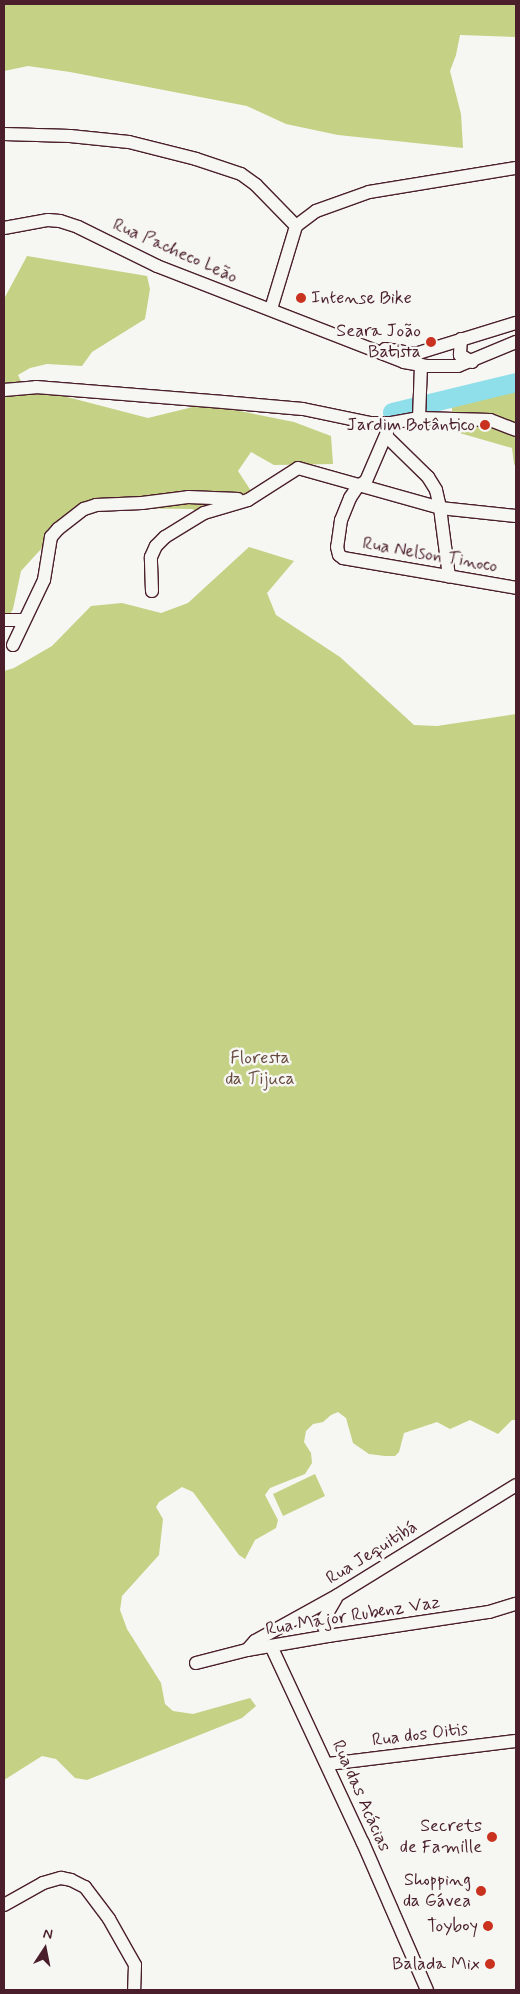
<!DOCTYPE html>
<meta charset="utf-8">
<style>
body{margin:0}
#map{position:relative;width:520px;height:1994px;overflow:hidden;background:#f6f6f2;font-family:Mynerve,sans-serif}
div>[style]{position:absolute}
.green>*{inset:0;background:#c5d184}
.river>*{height:19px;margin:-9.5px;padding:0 9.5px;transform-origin:9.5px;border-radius:9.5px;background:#8fdfeb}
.roads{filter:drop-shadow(1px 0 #4a1f2b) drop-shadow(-1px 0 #4a1f2b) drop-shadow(0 1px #4a1f2b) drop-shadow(0 -1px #4a1f2b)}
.minor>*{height:12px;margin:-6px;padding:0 6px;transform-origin:6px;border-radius:6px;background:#f6f6f2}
.dots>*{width:14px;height:14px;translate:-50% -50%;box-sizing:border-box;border:2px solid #f6f6f2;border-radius:50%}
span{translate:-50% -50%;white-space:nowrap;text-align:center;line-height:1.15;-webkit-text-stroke:5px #f6f6f2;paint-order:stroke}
.street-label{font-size:18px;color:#4a1f2b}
.poi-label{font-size:18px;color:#4a1f2b}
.left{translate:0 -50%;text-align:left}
.right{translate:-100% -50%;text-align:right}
.park-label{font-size:18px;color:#694c41}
.frame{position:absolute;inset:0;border:5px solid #4a1f2b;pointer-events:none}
.north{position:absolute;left:20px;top:1924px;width:50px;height:50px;-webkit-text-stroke:4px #f6f6f2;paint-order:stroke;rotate:11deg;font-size:14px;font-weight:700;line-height:20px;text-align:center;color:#4a1f2b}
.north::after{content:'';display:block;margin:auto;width:18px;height:22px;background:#4a1f2b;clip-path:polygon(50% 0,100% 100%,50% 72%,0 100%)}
</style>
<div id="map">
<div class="green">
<i style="clip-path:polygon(4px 4px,516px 4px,516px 37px,460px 35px,456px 55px,450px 71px,461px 114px,463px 148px,338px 135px,286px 124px,247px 106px,70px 72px,28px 66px,4px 71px)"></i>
<i style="clip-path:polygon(27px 256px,147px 276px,150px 289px,145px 319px,92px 352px,82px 366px,47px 364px,30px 368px,18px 375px,24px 388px,71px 398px,148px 418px,205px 404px,294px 422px,331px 436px,333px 464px,274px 465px,251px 452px,238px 471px,253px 494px,203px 522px,193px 509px,90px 508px,62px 526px,21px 571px,13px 609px,4px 624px,4px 299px)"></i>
<i style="clip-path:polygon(516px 385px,516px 467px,514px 464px,512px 448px,456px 432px,451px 404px,452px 400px)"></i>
<i style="clip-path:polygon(249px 547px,294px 561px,267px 593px,276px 615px,340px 657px,414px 725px,437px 726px,516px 714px,516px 1420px,512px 1420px,498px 1434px,470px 1420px,450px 1429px,437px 1422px,404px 1433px,399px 1452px,395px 1456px,385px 1456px,369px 1454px,353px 1443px,346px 1418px,338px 1412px,331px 1415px,323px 1422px,313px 1424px,306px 1431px,304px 1442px,311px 1453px,312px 1463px,305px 1474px,270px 1488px,265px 1495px,278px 1520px,276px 1528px,255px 1540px,245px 1559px,239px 1555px,193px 1492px,182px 1487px,159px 1502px,156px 1507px,163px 1519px,159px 1555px,122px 1596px,120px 1610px,127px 1629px,161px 1683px,165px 1704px,173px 1711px,193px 1714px,250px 1698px,256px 1706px,242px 1718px,87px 1780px,75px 1778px,56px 1759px,42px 1756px,4px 1780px,4px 671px,14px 668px,52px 646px,91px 606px,122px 603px,161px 613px,188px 603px)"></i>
<i style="clip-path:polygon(315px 1474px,325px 1496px,283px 1516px,273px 1494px)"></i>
</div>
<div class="river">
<i style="left:392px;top:412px;width:128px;rotate:-13.6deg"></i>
</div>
<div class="roads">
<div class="minor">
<i style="left:4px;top:134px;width:66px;rotate:1.7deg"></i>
<i style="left:70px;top:136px;width:59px;rotate:5.8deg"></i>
<i style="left:129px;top:142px;width:69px;rotate:14.2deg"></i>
<i style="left:196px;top:159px;width:47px;rotate:18.4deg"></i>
<i style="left:241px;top:174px;width:19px;rotate:36deg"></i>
<i style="left:256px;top:185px;width:57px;rotate:45.7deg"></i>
<i style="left:296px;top:226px;width:25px;rotate:-37deg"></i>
<i style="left:316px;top:211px;width:56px;rotate:-19.7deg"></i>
<i style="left:369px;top:192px;width:149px;rotate:-9.3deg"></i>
<i style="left:4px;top:228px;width:45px;rotate:-10.3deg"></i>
<i style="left:48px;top:220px;width:12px;rotate:5deg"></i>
<i style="left:60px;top:221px;width:19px;rotate:18deg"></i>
<i style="left:78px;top:227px;width:88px;rotate:26.3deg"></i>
<i style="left:157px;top:266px;width:265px;rotate:21.2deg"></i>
<i style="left:404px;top:362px;width:23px;rotate:10deg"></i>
<i style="left:427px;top:366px;width:31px"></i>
<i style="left:458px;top:366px;width:63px;rotate:-22.5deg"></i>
<i style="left:271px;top:309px;width:87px;rotate:-73.2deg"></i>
<i style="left:461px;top:339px;width:16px;rotate:94deg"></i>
<i style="left:460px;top:355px;width:14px;rotate:30deg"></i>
<i style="left:385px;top:349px;width:30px;rotate:9deg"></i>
<i style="left:415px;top:354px;width:106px;rotate:-17.1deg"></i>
<i style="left:4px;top:390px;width:32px;rotate:-5deg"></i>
<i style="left:36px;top:387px;width:188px;rotate:4.6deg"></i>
<i style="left:223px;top:402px;width:80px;rotate:5deg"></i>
<i style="left:303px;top:409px;width:68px;rotate:11.8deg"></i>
<i style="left:370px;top:423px;width:21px"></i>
<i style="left:419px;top:418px;width:53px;rotate:-87.8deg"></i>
<i style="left:516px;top:430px;width:28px;rotate:-159deg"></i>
<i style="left:490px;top:420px;width:71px;rotate:-178.4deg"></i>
<i style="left:419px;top:418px;width:28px;rotate:170deg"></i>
<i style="left:391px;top:423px;width:63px;rotate:113.3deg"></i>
<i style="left:366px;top:481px;width:9px;rotate:148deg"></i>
<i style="left:358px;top:486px;width:14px;rotate:124deg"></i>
<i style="left:350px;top:498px;width:24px;rotate:112deg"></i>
<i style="left:341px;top:520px;width:27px;rotate:98deg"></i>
<i style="left:337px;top:547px;width:8px;rotate:76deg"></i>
<i style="left:339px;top:555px;width:5px;rotate:37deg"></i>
<i style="left:343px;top:558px;width:176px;rotate:9.8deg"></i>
<i style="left:386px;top:436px;width:59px;rotate:44.3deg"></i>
<i style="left:428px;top:477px;width:15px;rotate:58deg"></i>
<i style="left:436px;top:490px;width:18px;rotate:77deg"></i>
<i style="left:440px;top:508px;width:69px;rotate:82.5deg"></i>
<i style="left:152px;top:591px;width:34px;rotate:-92deg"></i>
<i style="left:151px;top:557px;width:12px;rotate:-66deg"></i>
<i style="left:156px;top:546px;width:13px;rotate:-45deg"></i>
<i style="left:165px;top:537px;width:46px;rotate:-31.6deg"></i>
<i style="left:204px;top:513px;width:46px;rotate:-16.5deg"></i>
<i style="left:248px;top:500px;width:59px;rotate:-32.6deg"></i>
<i style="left:298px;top:468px;width:148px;rotate:15.7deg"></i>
<i style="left:440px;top:508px;width:76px;rotate:6deg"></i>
<i style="left:4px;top:620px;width:20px"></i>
<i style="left:13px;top:645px;width:72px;rotate:-64.5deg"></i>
<i style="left:44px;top:580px;width:44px;rotate:-80.8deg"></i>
<i style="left:51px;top:537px;width:11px;rotate:-49deg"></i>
<i style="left:58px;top:529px;width:33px;rotate:-38deg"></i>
<i style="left:84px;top:509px;width:13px;rotate:-18deg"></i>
<i style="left:96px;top:505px;width:46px;rotate:-2.5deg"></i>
<i style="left:142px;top:503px;width:46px;rotate:-7.4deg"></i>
<i style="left:188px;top:497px;width:50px;rotate:2.3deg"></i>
<i style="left:328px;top:1636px;width:12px;rotate:-114deg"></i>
<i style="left:323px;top:1625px;width:6px;rotate:-81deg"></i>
<i style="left:324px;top:1619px;width:24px;rotate:-60deg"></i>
<i style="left:271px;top:1646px;width:217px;rotate:65deg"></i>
<i style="left:363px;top:1843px;width:160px;rotate:66.5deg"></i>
<i style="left:247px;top:1650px;width:12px;rotate:-48deg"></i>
<i style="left:255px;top:1641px;width:95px;rotate:-29deg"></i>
<i style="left:338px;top:1595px;width:209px;rotate:-31.7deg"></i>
<i style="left:196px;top:1663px;width:53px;rotate:-14.3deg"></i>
<i style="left:247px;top:1650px;width:82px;rotate:-9.8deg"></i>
<i style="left:328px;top:1636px;width:163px;rotate:-8.5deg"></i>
<i style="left:489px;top:1612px;width:28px;rotate:-17deg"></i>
<i style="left:328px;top:1764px;width:189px;rotate:-7deg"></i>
<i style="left:4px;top:1905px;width:45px;rotate:-29.4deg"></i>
<i style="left:43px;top:1883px;width:19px;rotate:-16deg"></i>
<i style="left:61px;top:1878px;width:10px;rotate:11deg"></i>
<i style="left:71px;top:1880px;width:16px;rotate:27deg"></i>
<i style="left:85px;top:1887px;width:40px;rotate:53deg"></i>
<i style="left:109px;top:1919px;width:53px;rotate:60.5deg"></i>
<i style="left:135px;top:1965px;width:25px;rotate:92deg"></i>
</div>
</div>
<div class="dots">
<i style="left:301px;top:298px;background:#c8321e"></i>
<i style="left:431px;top:342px;background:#c8321e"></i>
<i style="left:485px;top:425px;background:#c8321e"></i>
<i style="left:492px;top:1837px;background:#c8321e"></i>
<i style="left:481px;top:1891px;background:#c8321e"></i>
<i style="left:488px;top:1926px;background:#c8321e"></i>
<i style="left:490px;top:1964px;background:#c8321e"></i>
</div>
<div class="street-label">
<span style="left:175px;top:251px;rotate:24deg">Rua Pacheco Leão</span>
<span style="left:430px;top:555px;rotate:10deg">Rua Nelson Tinoco</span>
<span style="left:372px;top:1553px;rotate:-32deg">Rua Jequitibá</span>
<span style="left:353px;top:1616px;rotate:-9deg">Rua Major Rubenz Vaz</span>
<span style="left:420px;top:1735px;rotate:-7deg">Rua dos Oitis</span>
<span style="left:361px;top:1796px;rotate:66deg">Rua das Acácias</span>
</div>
<div class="poi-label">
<span class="left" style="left:311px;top:298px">Intense Bike</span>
<span class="right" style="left:421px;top:342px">Seara João<br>Batista</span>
<span class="right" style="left:475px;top:425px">Jardim Botântico</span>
<span class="right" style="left:482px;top:1837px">Secrets<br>de Famille</span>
<span class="right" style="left:471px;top:1891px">Shopping<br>da Gávea</span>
<span class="right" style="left:478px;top:1926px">Toyboy</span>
<span class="right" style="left:480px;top:1964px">Balada Mix</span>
</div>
<div class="park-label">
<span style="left:260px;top:1069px">Floresta<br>da Tijuca</span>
</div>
<div class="frame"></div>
<div class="north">N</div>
</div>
